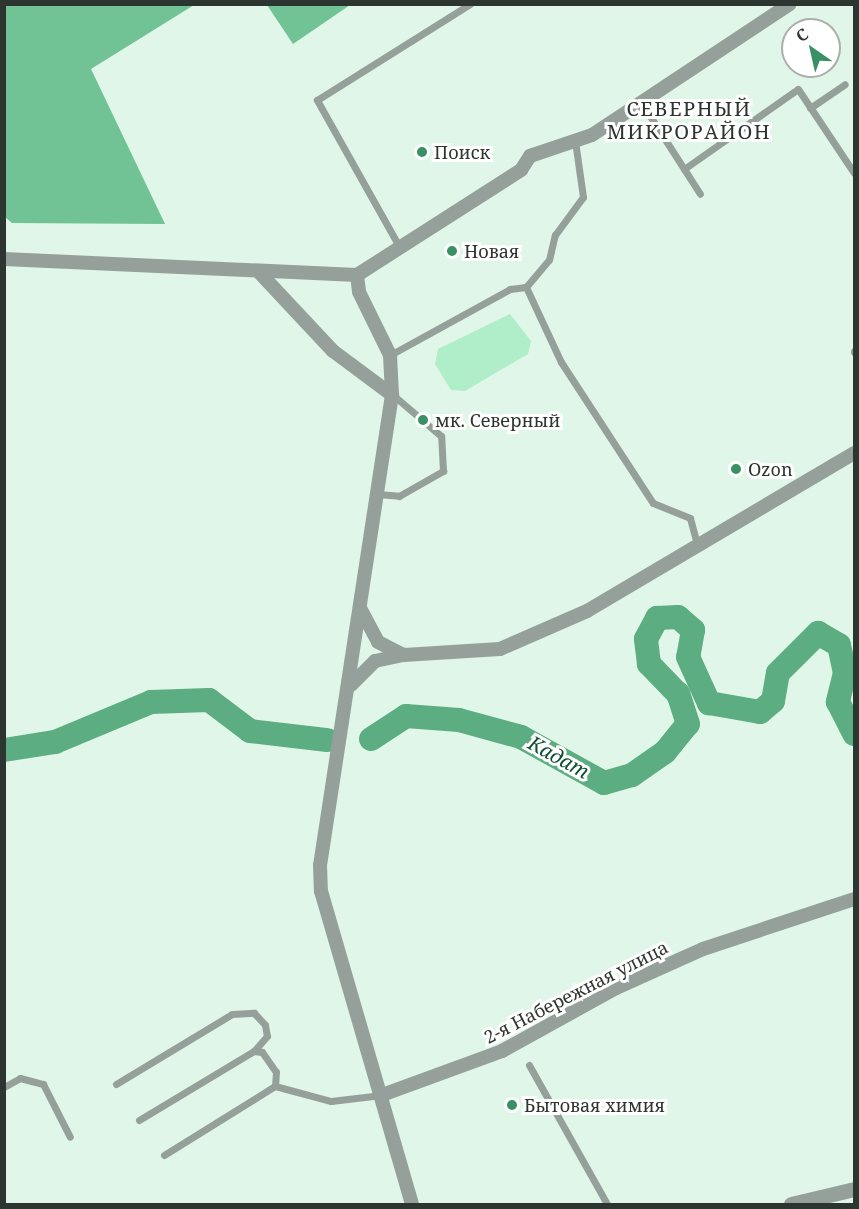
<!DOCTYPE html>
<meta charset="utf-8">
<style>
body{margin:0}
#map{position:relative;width:859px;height:1209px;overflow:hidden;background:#e0f6e8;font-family:"Noto Serif",serif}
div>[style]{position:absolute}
.green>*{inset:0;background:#b0edc9}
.forest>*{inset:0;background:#71c295}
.river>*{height:24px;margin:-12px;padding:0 12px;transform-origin:12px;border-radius:12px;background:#5cad81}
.service>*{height:7px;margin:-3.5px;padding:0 3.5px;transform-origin:3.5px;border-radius:3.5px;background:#96a09a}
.minor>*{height:14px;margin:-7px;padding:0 7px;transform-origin:7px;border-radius:7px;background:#96a09a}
.tertiary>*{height:15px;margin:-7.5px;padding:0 7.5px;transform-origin:7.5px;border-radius:7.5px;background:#96a09a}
.dots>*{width:16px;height:16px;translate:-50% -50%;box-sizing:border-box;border:3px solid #fff;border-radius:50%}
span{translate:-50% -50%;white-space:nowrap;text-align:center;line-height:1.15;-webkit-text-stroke:6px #fff;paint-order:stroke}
.poi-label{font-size:18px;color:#2d3530}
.left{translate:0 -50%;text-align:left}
.street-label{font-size:18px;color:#2d3530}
.neighbourhood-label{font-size:20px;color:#2d3530;letter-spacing:1.5px}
.water-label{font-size:20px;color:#0f4f32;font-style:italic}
.frame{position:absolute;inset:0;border:6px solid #2d3530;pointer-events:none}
.north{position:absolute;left:781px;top:18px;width:60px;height:60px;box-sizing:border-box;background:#fff;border:2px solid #abaeac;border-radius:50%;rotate:326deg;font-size:16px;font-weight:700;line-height:24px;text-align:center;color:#2d3530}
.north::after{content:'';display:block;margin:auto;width:21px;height:27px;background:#389064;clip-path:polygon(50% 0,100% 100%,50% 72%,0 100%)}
</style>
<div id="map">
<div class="green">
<i style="clip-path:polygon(510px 314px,531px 341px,528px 354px,465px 391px,451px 390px,435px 364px,438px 349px)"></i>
</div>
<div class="forest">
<i style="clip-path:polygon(4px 5px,194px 5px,91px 69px,165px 224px,12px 223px,5px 217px)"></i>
<i style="clip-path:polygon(267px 5px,350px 5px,293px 44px)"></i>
</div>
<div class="river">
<i style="left:371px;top:739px;width:42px;rotate:-33.3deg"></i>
<i style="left:406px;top:716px;width:53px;rotate:4.3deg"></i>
<i style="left:459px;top:720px;width:64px;rotate:15.3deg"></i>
<i style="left:521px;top:737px;width:95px;rotate:29deg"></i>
<i style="left:604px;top:783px;width:29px;rotate:-16deg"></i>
<i style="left:632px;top:775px;width:40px;rotate:-34.9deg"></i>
<i style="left:665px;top:752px;width:36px;rotate:-51deg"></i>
<i style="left:688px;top:724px;width:32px;rotate:-108deg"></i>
<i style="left:678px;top:694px;width:42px;rotate:-134deg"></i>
<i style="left:649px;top:664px;width:25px;rotate:-97deg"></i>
<i style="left:646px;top:639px;width:24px;rotate:-62deg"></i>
<i style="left:657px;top:618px;width:21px;rotate:-3deg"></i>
<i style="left:678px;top:617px;width:20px;rotate:41deg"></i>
<i style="left:693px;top:630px;width:27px;rotate:100deg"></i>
<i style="left:688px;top:657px;width:51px;rotate:65.5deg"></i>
<i style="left:709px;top:703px;width:52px;rotate:10deg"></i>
<i style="left:760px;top:712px;width:17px;rotate:-40deg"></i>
<i style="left:773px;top:701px;width:28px;rotate:-80deg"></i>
<i style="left:778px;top:673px;width:57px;rotate:-45deg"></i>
<i style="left:818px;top:633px;width:24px;rotate:30deg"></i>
<i style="left:839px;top:645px;width:29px;rotate:78deg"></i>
<i style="left:845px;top:673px;width:30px;rotate:104deg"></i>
<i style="left:838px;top:702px;width:36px;rotate:63deg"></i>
<i style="left:4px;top:750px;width:52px;rotate:-8.9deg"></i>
<i style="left:55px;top:742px;width:104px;rotate:-22.6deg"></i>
<i style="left:151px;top:702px;width:58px;rotate:-2deg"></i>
<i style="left:209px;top:700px;width:51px;rotate:37.1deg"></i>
<i style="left:250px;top:731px;width:78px;rotate:6.7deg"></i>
</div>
<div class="service">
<i style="left:641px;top:102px;width:109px;rotate:57.3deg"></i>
<i style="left:810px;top:108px;width:42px;rotate:-34.4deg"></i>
<i style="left:684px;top:169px;width:139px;rotate:-35.1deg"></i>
<i style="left:798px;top:89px;width:101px;rotate:56.3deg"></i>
<i style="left:400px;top:248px;width:170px;rotate:-119.3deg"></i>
<i style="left:317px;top:100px;width:181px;rotate:-32.1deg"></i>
<i style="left:526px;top:287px;width:35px;rotate:-50deg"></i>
<i style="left:549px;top:260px;width:26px;rotate:-77deg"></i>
<i style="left:555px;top:235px;width:47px;rotate:-53.6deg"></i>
<i style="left:583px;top:197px;width:57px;rotate:-98.1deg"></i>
<i style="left:854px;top:351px;width:1px;rotate:90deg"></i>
<i style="left:390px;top:355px;width:137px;rotate:-28.8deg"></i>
<i style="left:510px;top:289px;width:16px;rotate:-7deg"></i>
<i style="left:526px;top:287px;width:83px;rotate:65deg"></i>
<i style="left:561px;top:362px;width:168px;rotate:56.9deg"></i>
<i style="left:653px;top:503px;width:40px;rotate:22deg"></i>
<i style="left:690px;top:518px;width:30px;rotate:75deg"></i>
<i style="left:378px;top:494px;width:21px;rotate:5deg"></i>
<i style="left:399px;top:496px;width:51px;rotate:-29.6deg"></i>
<i style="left:443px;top:471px;width:35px;rotate:-93deg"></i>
<i style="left:441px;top:436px;width:63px;rotate:-139.5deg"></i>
<i style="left:529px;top:1065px;width:159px;rotate:60.7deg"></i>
<i style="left:116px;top:1084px;width:135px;rotate:-31.1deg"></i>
<i style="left:232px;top:1014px;width:22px;rotate:-3deg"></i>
<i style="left:254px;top:1013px;width:16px;rotate:47deg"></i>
<i style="left:265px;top:1025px;width:11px;rotate:80deg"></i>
<i style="left:267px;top:1036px;width:20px;rotate:131deg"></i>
<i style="left:4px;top:1087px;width:18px;rotate:-29deg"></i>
<i style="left:20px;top:1078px;width:24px;rotate:15deg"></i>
<i style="left:43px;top:1084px;width:59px;rotate:63deg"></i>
<i style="left:139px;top:1120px;width:134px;rotate:-31deg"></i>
<i style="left:254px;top:1051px;width:8px;rotate:7deg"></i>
<i style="left:262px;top:1052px;width:24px;rotate:55deg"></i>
<i style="left:276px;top:1072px;width:14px;rotate:94deg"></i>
<i style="left:164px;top:1155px;width:131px;rotate:-31.9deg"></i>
<i style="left:275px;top:1086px;width:58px;rotate:15deg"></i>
<i style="left:331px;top:1101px;width:51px;rotate:-6.7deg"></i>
</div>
<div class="minor">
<i style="left:4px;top:259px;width:353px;rotate:2.6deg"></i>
<i style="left:357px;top:275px;width:195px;rotate:-32.6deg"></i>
<i style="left:521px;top:170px;width:17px;rotate:-57deg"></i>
<i style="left:530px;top:156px;width:65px;rotate:-18.7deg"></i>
<i style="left:592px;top:135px;width:237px;rotate:-33.5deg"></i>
<i style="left:259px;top:272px;width:108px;rotate:46.9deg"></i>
<i style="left:333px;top:351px;width:74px;rotate:36.7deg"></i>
<i style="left:357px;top:275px;width:17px;rotate:83deg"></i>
<i style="left:359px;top:292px;width:70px;rotate:63.8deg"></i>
<i style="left:390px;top:355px;width:40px;rotate:87.1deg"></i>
<i style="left:392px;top:395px;width:475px;rotate:98.7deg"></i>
<i style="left:320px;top:865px;width:26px;rotate:88deg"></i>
<i style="left:321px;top:891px;width:326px;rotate:73.8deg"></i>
<i style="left:360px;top:608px;width:38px;rotate:62deg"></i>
<i style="left:378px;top:642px;width:29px;rotate:27deg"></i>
<i style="left:404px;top:655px;width:96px;rotate:-3.6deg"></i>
<i style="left:500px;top:649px;width:95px;rotate:-23.6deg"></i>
<i style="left:587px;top:611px;width:310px;rotate:-30.6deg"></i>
<i style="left:351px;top:685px;width:34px;rotate:-45deg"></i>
<i style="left:375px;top:661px;width:30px;rotate:-12deg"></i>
<i style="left:382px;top:1095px;width:128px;rotate:-20.1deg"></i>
<i style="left:502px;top:1051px;width:130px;rotate:-28.9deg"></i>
<i style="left:616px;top:988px;width:95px;rotate:-24.1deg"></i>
<i style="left:703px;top:949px;width:159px;rotate:-18.3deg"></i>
</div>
<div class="tertiary">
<i style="left:791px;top:1204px;width:65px;rotate:-13.4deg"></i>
</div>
<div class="dots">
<i style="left:422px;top:152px;background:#389064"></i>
<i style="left:452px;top:251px;background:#389064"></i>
<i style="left:423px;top:420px;background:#389064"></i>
<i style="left:736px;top:469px;background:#389064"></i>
<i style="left:512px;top:1105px;background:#389064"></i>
</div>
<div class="poi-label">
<span class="left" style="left:434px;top:152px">Поиск</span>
<span class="left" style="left:464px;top:251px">Новая</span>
<span class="left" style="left:435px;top:420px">мк. Северный</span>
<span class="left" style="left:748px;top:469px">Ozon</span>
<span class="left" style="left:524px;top:1105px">Бытовая химия</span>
</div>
<div class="street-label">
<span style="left:576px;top:992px;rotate:-27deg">2-я Набережная улица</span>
</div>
<div class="neighbourhood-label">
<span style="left:689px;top:120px">СЕВЕРНЫЙ<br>МИКРОРАЙОН</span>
</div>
<div class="water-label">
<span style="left:559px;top:757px;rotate:29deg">Кадат</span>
</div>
<div class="frame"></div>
<div class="north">С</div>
</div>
